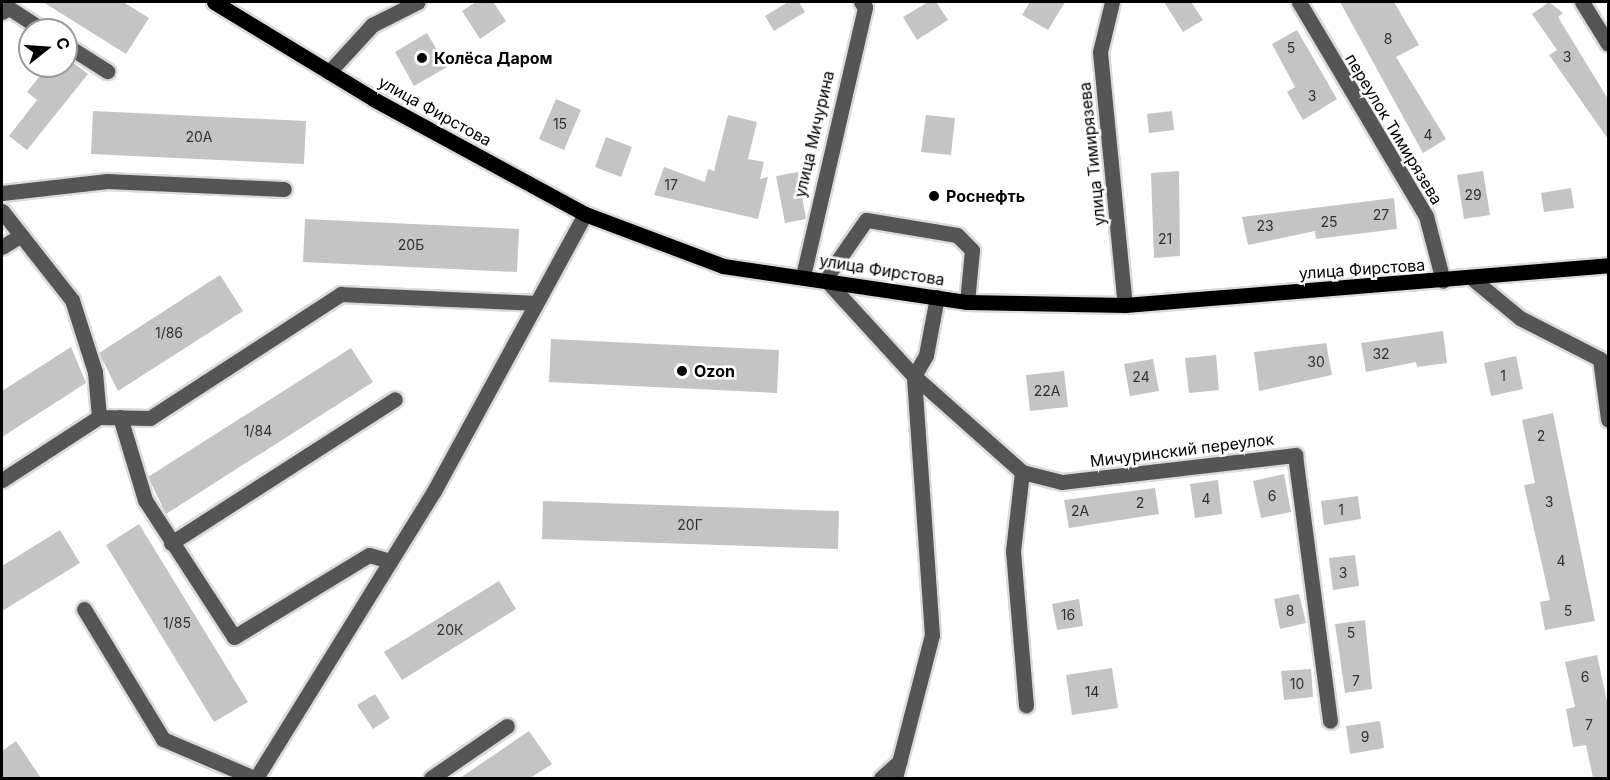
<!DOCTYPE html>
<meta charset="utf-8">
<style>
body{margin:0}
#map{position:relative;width:1610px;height:780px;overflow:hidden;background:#fff;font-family:Inter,sans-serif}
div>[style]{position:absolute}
.building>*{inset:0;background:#c4c4c4}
.roads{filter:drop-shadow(2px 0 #dbdbdb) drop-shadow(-2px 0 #dbdbdb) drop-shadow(0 2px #dbdbdb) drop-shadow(0 -2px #dbdbdb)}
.minor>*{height:15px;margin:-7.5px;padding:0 7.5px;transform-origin:7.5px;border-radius:7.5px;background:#555}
.major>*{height:15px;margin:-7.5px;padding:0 7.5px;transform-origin:7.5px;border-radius:7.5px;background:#000}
.dots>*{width:16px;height:16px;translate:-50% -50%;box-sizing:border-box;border:3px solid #fff;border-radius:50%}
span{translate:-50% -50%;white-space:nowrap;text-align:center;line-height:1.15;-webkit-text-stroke:5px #fff;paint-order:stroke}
.number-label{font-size:14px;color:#313131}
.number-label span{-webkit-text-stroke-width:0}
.poi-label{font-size:16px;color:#000;font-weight:700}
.left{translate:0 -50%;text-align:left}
.street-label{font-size:16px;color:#000}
.frame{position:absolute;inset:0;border:3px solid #000;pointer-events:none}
.north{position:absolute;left:18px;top:18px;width:60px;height:60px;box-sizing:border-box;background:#fff;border:2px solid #999;border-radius:50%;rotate:73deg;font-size:16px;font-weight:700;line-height:24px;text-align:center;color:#000}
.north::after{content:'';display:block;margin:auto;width:21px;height:27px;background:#000;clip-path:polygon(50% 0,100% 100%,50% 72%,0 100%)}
</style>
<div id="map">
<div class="building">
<i style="clip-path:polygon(43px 2px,123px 2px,149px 18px,126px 54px)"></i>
<i style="clip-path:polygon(476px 2px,493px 2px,506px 21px,480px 39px,462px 11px)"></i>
<i style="clip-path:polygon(788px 2px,799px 2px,805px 12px,774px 31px,765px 16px)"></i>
<i style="clip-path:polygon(928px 2px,936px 2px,948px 20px,917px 40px,903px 17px)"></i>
<i style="clip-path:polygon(1030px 2px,1065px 2px,1048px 30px,1022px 15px)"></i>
<i style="clip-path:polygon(1164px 2px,1191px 2px,1203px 20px,1183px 32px)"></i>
<i style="clip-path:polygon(1340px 2px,1394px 2px,1419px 45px,1396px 57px,1446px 139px,1423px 153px)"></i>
<i style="clip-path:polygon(1549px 2px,1563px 13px,1558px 17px,1608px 99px,1608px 139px,1549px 55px,1557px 50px,1532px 14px)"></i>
<i style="clip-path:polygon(1297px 30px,1337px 99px,1303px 120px,1287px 92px,1295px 87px,1272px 44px)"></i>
<i style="clip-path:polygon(427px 33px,447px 67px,414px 86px,395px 52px)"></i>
<i style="clip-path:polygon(66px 57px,88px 74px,27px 150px,9px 136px,37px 100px,27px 92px,48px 66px,66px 66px)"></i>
<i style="clip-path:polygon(556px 99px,581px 110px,564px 150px,539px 139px)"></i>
<i style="clip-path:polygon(93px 111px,306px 121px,304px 164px,91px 154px)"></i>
<i style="clip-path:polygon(1172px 111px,1174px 130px,1149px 133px,1147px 114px)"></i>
<i style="clip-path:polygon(728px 115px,757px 122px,748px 159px,764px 162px,760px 179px,768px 177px,758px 219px,654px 195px,664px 167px,705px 182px,708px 169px,714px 171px)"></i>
<i style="clip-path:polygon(926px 115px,955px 118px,951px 155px,921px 152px)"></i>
<i style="clip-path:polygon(606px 137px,632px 147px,621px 177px,595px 167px)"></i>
<i style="clip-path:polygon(1179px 171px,1180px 256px,1154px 258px,1151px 173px)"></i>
<i style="clip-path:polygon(1483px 171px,1490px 215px,1464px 219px,1457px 175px)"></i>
<i style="clip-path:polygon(798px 172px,806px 219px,785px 223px,776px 176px)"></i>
<i style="clip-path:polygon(1571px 188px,1574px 208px,1544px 212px,1541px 193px)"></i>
<i style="clip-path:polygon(1394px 198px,1397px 229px,1316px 239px,1315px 231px,1248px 245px,1242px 217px)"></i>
<i style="clip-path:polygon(305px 219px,519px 229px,517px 272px,303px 262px)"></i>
<i style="clip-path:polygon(220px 275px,243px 311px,118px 391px,99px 353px)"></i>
<i style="clip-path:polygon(1443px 331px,1447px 363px,1417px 367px,1416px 362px,1366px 372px,1361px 343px)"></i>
<i style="clip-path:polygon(551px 339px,779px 350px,777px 393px,549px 382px)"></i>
<i style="clip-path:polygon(1326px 343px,1332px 375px,1259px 391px,1254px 352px)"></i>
<i style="clip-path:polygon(71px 347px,86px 383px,2px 437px,2px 391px)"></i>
<i style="clip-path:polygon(351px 348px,373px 382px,166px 514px,148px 477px)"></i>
<i style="clip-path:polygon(1216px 355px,1219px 390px,1189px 393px,1185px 358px)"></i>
<i style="clip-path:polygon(1516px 356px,1523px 389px,1491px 396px,1484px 363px)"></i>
<i style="clip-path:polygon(1153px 359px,1159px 391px,1130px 396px,1124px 364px)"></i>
<i style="clip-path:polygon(1064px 371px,1068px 407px,1030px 411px,1026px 375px)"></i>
<i style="clip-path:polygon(1553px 413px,1595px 621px,1545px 630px,1540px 602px,1550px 600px,1524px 485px,1535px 483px,1522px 420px)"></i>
<i style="clip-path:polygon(1284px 474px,1291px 512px,1261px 518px,1253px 481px)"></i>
<i style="clip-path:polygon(1218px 480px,1222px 514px,1195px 518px,1190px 484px)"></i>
<i style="clip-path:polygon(1155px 488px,1159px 514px,1069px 528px,1064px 500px)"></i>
<i style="clip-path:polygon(1358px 496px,1361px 519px,1324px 525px,1321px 501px)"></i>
<i style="clip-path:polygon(543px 501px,839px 511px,838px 549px,542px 539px)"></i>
<i style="clip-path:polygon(139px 524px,248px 702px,214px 722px,106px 545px)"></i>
<i style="clip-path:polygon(60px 530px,80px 563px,2px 611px,2px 566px)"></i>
<i style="clip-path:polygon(1355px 555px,1359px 586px,1333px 590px,1329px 558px)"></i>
<i style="clip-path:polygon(499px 581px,516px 609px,402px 680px,384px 652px)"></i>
<i style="clip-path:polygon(1299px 594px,1306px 623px,1280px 629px,1274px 599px)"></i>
<i style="clip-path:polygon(1079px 599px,1083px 626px,1057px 630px,1052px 604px)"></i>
<i style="clip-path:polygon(1365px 620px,1372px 689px,1345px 693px,1335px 624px)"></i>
<i style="clip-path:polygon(1597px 655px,1608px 706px,1608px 778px,1593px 778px,1586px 745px,1573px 747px,1566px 709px,1575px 707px,1565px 662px)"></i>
<i style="clip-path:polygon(1112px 668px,1118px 708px,1072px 715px,1066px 675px)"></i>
<i style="clip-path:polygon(1311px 669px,1313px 697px,1284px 700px,1281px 671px)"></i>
<i style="clip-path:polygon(375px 694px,390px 718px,373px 729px,357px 705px)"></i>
<i style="clip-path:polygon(1380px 721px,1384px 748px,1350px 754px,1346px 726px)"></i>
<i style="clip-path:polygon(529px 731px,552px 764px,530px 778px,460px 778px)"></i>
<i style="clip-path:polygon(16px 741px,41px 778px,2px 778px,2px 751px)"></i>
</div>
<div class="roads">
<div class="minor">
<i style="left:1112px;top:2px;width:51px;rotate:103.5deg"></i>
<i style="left:1100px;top:52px;width:254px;rotate:84.4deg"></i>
<i style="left:1299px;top:2px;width:249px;rotate:59.3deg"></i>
<i style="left:1426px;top:216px;width:67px;rotate:75.3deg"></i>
<i style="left:1582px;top:2px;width:49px;rotate:58.2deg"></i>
<i style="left:2px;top:12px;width:8px;rotate:-30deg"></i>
<i style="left:9px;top:8px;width:40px;rotate:32.9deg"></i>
<i style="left:66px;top:45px;width:49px;rotate:32.4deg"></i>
<i style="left:329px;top:72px;width:64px;rotate:-47.5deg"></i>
<i style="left:372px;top:25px;width:51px;rotate:-26.6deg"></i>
<i style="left:2px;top:193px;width:106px;rotate:-6.5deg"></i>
<i style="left:107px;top:181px;width:177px;rotate:2.6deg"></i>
<i style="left:2px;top:211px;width:113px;rotate:51.8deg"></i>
<i style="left:72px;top:300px;width:76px;rotate:72.3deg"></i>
<i style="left:95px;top:372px;width:45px;rotate:84.9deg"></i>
<i style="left:2px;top:247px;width:22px;rotate:-32deg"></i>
<i style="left:803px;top:276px;width:276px;rotate:-77deg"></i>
<i style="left:865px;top:7px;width:6px;rotate:-129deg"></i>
<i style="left:1474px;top:280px;width:60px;rotate:39.6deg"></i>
<i style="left:1520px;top:318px;width:90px;rotate:27.1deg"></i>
<i style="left:1600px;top:359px;width:61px;rotate:82.4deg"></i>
<i style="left:967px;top:302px;width:52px;rotate:-84.5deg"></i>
<i style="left:972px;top:250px;width:21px;rotate:-135deg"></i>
<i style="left:957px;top:235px;width:92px;rotate:-170.6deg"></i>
<i style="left:866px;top:220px;width:72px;rotate:124.8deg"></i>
<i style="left:825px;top:279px;width:132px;rotate:47.5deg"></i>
<i style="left:914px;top:376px;width:144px;rotate:41.6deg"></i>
<i style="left:1022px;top:472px;width:41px;rotate:14deg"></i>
<i style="left:1062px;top:482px;width:235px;rotate:-6.6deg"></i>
<i style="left:1295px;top:455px;width:268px;rotate:82.5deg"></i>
<i style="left:120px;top:417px;width:87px;rotate:73.2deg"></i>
<i style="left:145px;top:500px;width:163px;rotate:57deg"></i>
<i style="left:234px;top:637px;width:158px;rotate:-31.3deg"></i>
<i style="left:369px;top:555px;width:22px;rotate:16deg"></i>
<i style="left:1022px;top:472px;width:80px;rotate:96.5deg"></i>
<i style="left:1013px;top:551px;width:155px;rotate:85.2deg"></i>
<i style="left:2px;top:480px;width:116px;rotate:-33deg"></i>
<i style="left:99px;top:417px;width:51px;rotate:1.1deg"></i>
<i style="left:150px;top:418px;width:228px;rotate:-33deg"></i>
<i style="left:341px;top:294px;width:195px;rotate:2.6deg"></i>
<i style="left:171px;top:543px;width:266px;rotate:-32.7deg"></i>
<i style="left:84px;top:609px;width:152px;rotate:58.7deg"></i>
<i style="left:163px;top:739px;width:99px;rotate:23.2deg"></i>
<i style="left:256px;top:778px;width:338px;rotate:-58.2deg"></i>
<i style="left:434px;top:491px;width:315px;rotate:-61.4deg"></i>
<i style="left:431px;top:778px;width:92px;rotate:-34.4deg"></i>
<i style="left:881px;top:778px;width:25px;rotate:-42deg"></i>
<i style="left:895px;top:778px;width:148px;rotate:-75.5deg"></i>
<i style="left:932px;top:635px;width:260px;rotate:-94deg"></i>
<i style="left:914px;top:376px;width:24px;rotate:-60deg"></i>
<i style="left:926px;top:355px;width:59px;rotate:-79.3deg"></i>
</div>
<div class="major">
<i style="left:214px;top:2px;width:188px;rotate:31.3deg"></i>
<i style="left:375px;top:100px;width:239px;rotate:28.5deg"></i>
<i style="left:585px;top:214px;width:147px;rotate:20.6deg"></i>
<i style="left:723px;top:266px;width:247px;rotate:8.4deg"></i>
<i style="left:967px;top:302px;width:158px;rotate:1.1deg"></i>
<i style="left:1125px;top:305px;width:485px;rotate:-4.7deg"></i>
</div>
</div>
<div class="dots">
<i style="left:422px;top:58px;background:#000"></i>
<i style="left:934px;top:196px;background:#000"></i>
<i style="left:682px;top:371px;background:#000"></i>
</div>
<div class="number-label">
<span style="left:1388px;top:39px">8</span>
<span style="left:1291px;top:48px">5</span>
<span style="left:1567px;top:57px">3</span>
<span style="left:1312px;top:96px">3</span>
<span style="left:560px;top:124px">15</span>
<span style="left:1428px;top:135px">4</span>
<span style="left:199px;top:137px">20А</span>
<span style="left:671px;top:185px">17</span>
<span style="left:1473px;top:195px">29</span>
<span style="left:1381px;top:215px">27</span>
<span style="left:1329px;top:222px">25</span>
<span style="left:1265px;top:226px">23</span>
<span style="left:1165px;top:239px">21</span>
<span style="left:411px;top:245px">20Б</span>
<span style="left:169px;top:333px">1/86</span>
<span style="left:1381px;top:354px">32</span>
<span style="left:1316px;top:362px">30</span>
<span style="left:1503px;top:376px">1</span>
<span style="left:1141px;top:377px">24</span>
<span style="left:1047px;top:391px">22А</span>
<span style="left:258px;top:431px">1/84</span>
<span style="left:1541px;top:436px">2</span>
<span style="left:1272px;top:496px">6</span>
<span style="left:1206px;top:499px">4</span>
<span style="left:1549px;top:502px">3</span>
<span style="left:1140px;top:503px">2</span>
<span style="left:1341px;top:510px">1</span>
<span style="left:1080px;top:511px">2А</span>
<span style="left:690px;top:525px">20Г</span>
<span style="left:1561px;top:561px">4</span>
<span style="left:1343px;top:573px">3</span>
<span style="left:1290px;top:611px">8</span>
<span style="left:1568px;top:611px">5</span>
<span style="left:1068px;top:615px">16</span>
<span style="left:177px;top:623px">1/85</span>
<span style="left:450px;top:630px">20К</span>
<span style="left:1351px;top:633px">5</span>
<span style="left:1585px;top:677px">6</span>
<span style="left:1356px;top:681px">7</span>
<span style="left:1297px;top:684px">10</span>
<span style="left:1092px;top:692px">14</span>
<span style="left:1589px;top:725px">7</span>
<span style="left:1365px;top:737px">9</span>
</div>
<div class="poi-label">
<span class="left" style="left:434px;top:58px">Колёса Даром</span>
<span class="left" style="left:946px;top:196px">Роснефть</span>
<span class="left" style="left:694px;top:371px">Ozon</span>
</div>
<div class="street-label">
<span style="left:435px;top:111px;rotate:29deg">улица Фирстова</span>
<span style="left:1394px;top:129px;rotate:59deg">переулок Тимирязева</span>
<span style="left:814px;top:134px;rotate:-77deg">улица Мичурина</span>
<span style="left:1092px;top:154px;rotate:-96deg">улица Тимирязева</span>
<span style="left:1362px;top:269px;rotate:-4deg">улица Фирстова</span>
<span style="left:882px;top:270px;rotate:9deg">улица Фирстова</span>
<span style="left:1182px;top:450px;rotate:-7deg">Мичуринский переулок</span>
</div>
<div class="frame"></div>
<div class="north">С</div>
</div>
